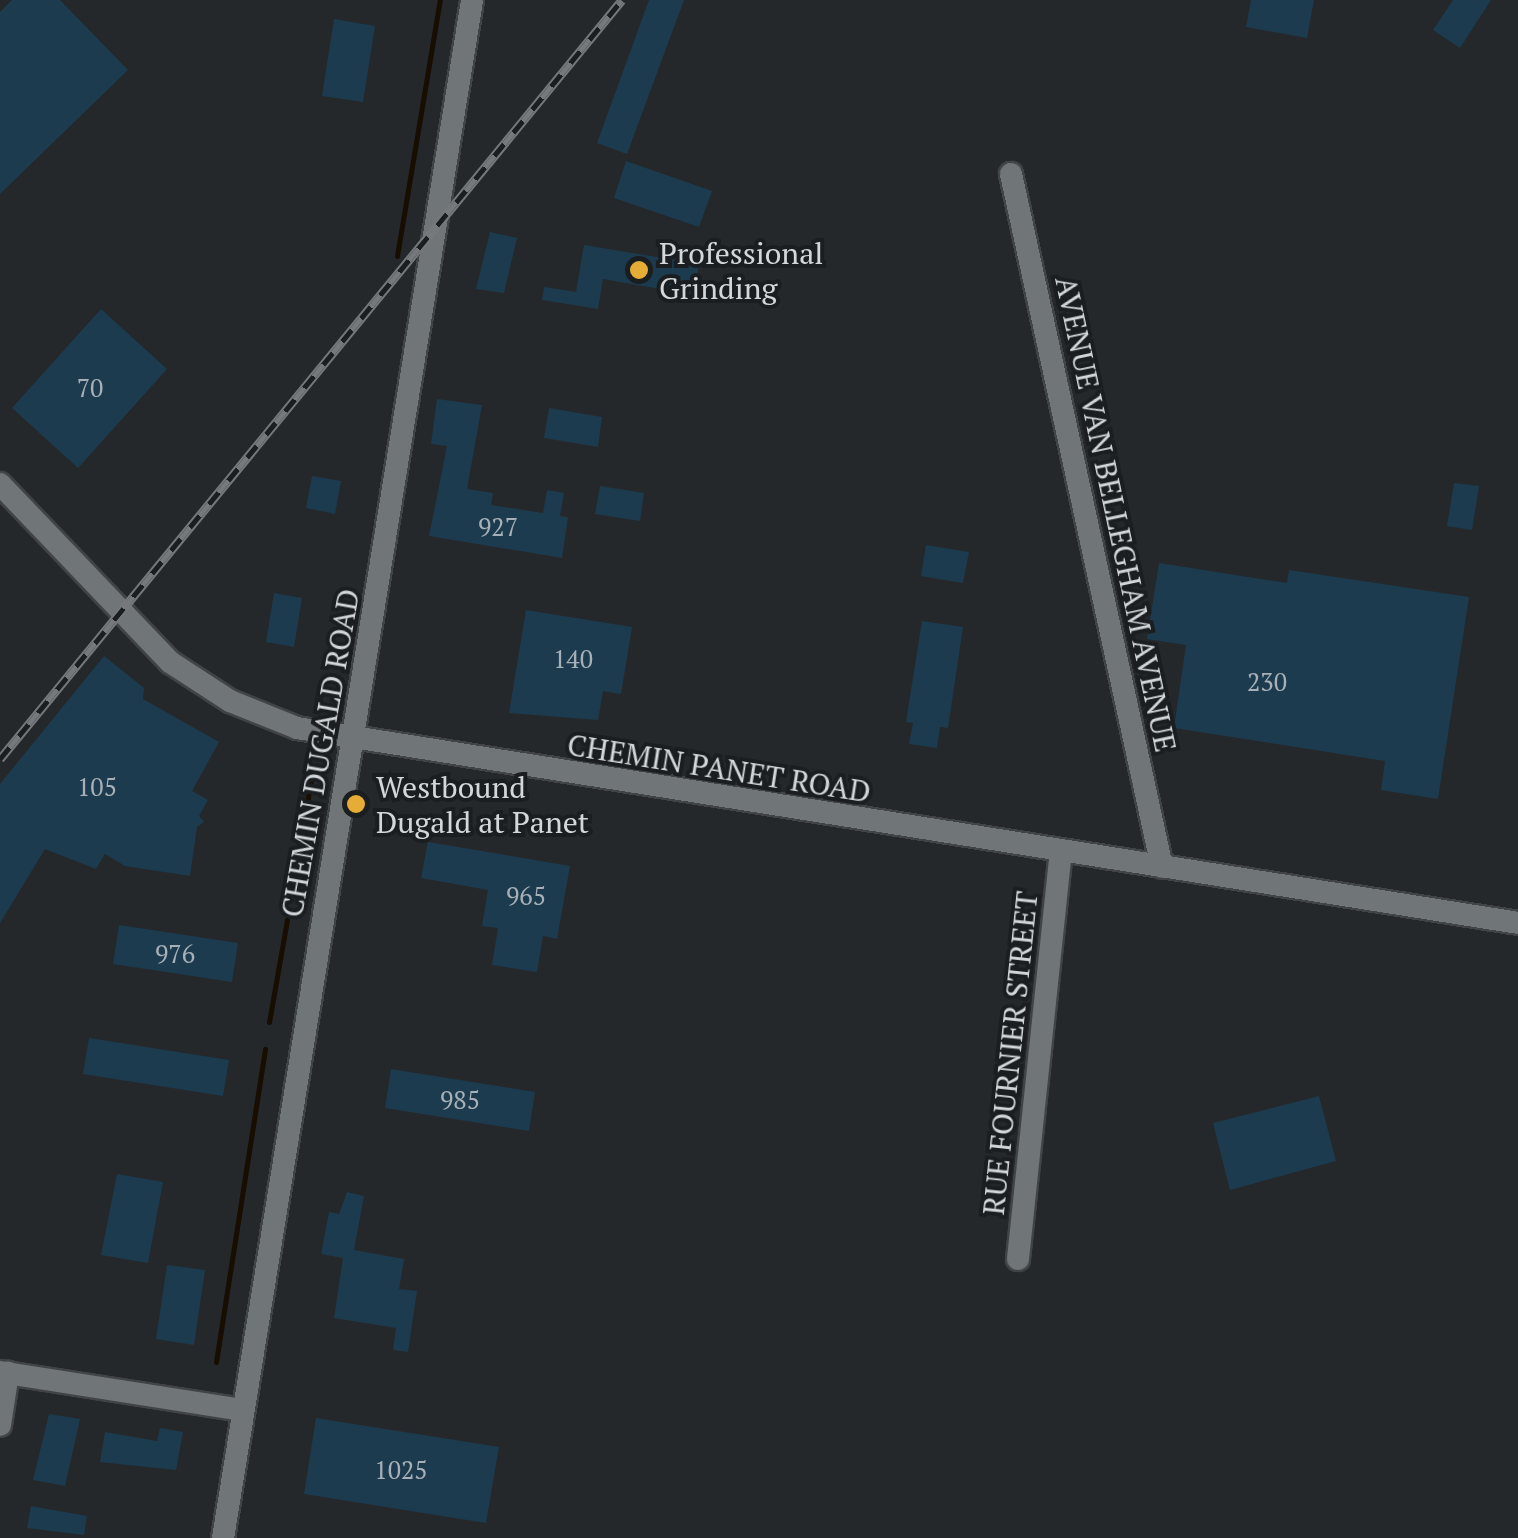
<!DOCTYPE html>
<style>
body{margin:0}
#map{position:relative;width:1518px;height:1538px;overflow:hidden;background:#24282b;font-family:"PT Serif",serif}
div>[style]{position:absolute}
.stream>*{height:5px;margin:-2.5px;padding:0 2.5px;transform-origin:2.5px;border-radius:2.5px;background:#170d00}
.building>*{inset:0;background:#1d3b4e}
.roads{filter:drop-shadow(2px 0 #414446) drop-shadow(-2px 0 #414446) drop-shadow(0 2px #414446) drop-shadow(0 -2px #414446)}
.minor>*{height:22px;margin:-11px;padding:0 11px;transform-origin:11px;border-radius:11px;background:#707578}
.rail>*{height:9px;margin-top:-4.5px;transform-origin:0;background:repeating-linear-gradient(90deg,#1a1e21 0 15px,#76797c 0 30px);box-sizing:border-box;border-block:2px solid #76797c}
.dots>*{width:28px;height:28px;translate:-50% -50%;box-sizing:border-box;border:5px solid #1a1e21;border-radius:50%}
span{translate:-50% -50%;white-space:nowrap;text-align:center;line-height:1.15;-webkit-text-stroke:8px #1a1e21;paint-order:stroke}
.number-label{font-size:25px;color:#a6b0b6}
.number-label span{-webkit-text-stroke-width:0}
.poi-label{font-size:30px;color:#d4d7d9}
.left{translate:0 -50%;text-align:left}
.street-label{font-size:30px;color:#d4d7d9}
</style>
<div id="map">
<div class="stream">
<i style="left:397px;top:256px;width:260px;rotate:-80.5deg"></i>
<i style="left:291px;top:893px;width:126px;rotate:-79.9deg"></i>
<i style="left:269px;top:1022px;width:104px;rotate:-80deg"></i>
<i style="left:216px;top:1362px;width:317px;rotate:-81.1deg"></i>
</div>
<div class="building">
<i style="clip-path:polygon(12px 0,60px 0,128px 70px,0 194px,0 12px)"></i>
<i style="clip-path:polygon(649px 0,684px 0,627px 154px,597px 143px)"></i>
<i style="clip-path:polygon(1251px 0,1314px 0,1307px 38px,1246px 27px)"></i>
<i style="clip-path:polygon(1453px 0,1491px 0,1460px 48px,1433px 30px)"></i>
<i style="clip-path:polygon(334px 19px,375px 26px,363px 102px,322px 96px)"></i>
<i style="clip-path:polygon(626px 161px,712px 191px,699px 227px,614px 198px)"></i>
<i style="clip-path:polygon(490px 232px,517px 238px,504px 293px,476px 289px)"></i>
<i style="clip-path:polygon(584px 245px,699px 264px,694px 295px,603px 279px,598px 309px,542px 300px,544px 287px,576px 292px)"></i>
<i style="clip-path:polygon(101px 309px,167px 369px,78px 468px,12px 408px)"></i>
<i style="clip-path:polygon(437px 399px,482px 405px,467px 489px,493px 493px,491px 505px,543px 513px,547px 490px,564px 493px,560px 516px,568px 517px,562px 558px,429px 536px,447px 446px,431px 444px)"></i>
<i style="clip-path:polygon(549px 408px,602px 417px,598px 447px,544px 438px)"></i>
<i style="clip-path:polygon(312px 476px,341px 481px,335px 514px,306px 508px)"></i>
<i style="clip-path:polygon(1454px 483px,1479px 486px,1472px 530px,1447px 526px)"></i>
<i style="clip-path:polygon(600px 486px,644px 493px,640px 521px,595px 514px)"></i>
<i style="clip-path:polygon(926px 545px,969px 552px,963px 583px,921px 576px)"></i>
<i style="clip-path:polygon(1159px 563px,1287px 583px,1289px 570px,1469px 597px,1438px 799px,1381px 790px,1385px 761px,1174px 728px,1186px 645px,1147px 639px)"></i>
<i style="clip-path:polygon(274px 593px,302px 598px,294px 647px,266px 642px)"></i>
<i style="clip-path:polygon(526px 610px,632px 627px,621px 694px,603px 691px,598px 720px,509px 713px)"></i>
<i style="clip-path:polygon(922px 621px,963px 627px,948px 728px,940px 727px,937px 748px,909px 744px,913px 723px,906px 722px)"></i>
<i style="clip-path:polygon(104px 656px,144px 688px,143px 699px,219px 742px,192px 791px,208px 800px,199px 816px,204px 822px,197px 827px,190px 876px,125px 866px,105px 854px,96px 869px,45px 849px,0 923px,0 784px)"></i>
<i style="clip-path:polygon(428px 842px,570px 866px,557px 939px,543px 936px,537px 972px,492px 965px,498px 928px,482px 926px,488px 890px,421px 878px)"></i>
<i style="clip-path:polygon(119px 925px,238px 943px,232px 982px,113px 964px)"></i>
<i style="clip-path:polygon(89px 1038px,229px 1060px,223px 1096px,83px 1074px)"></i>
<i style="clip-path:polygon(391px 1069px,535px 1092px,529px 1131px,385px 1108px)"></i>
<i style="clip-path:polygon(1319px 1096px,1336px 1161px,1230px 1190px,1213px 1123px)"></i>
<i style="clip-path:polygon(117px 1174px,163px 1182px,148px 1263px,101px 1255px)"></i>
<i style="clip-path:polygon(347px 1192px,364px 1196px,354px 1250px,404px 1259px,399px 1289px,417px 1291px,408px 1352px,393px 1350px,396px 1328px,334px 1318px,343px 1258px,321px 1254px,329px 1212px,339px 1214px)"></i>
<i style="clip-path:polygon(167px 1265px,205px 1270px,194px 1345px,156px 1339px)"></i>
<i style="clip-path:polygon(49px 1414px,80px 1419px,65px 1486px,33px 1480px)"></i>
<i style="clip-path:polygon(316px 1418px,499px 1447px,486px 1523px,304px 1494px)"></i>
<i style="clip-path:polygon(160px 1428px,183px 1432px,176px 1470px,100px 1462px,105px 1432px,157px 1441px)"></i>
<i style="clip-path:polygon(31px 1506px,87px 1516px,84px 1535px,27px 1528px)"></i>
</div>
<div class="roads">
<div class="minor">
<i style="left:1011px;top:174px;width:709px;rotate:77.71deg"></i>
<i style="left:0;top:484px;width:246px;rotate:46.3deg"></i>
<i style="left:170px;top:662px;width:72px;rotate:33deg"></i>
<i style="left:230px;top:701px;width:72px;rotate:21.9deg"></i>
<i style="left:297px;top:728px;width:1236px;rotate:9.07deg"></i>
<i style="left:1018px;top:1259px;width:409px;rotate:-84deg"></i>
<i style="left:0;top:1372px;width:246px;rotate:8.9deg"></i>
<i style="left:0;top:1425px;width:53px;rotate:-81.3deg"></i>
<i style="left:223px;top:1538px;width:1558px;rotate:-80.8deg"></i>
</div>
</div>
<div class="rail">
<i style="left:0;top:759px;width:981px;rotate:-50.67deg"></i>
</div>
<div class="dots">
<i style="left:639px;top:270px;background:#e5ad35"></i>
<i style="left:356px;top:804px;background:#e5ad35"></i>
</div>
<div class="number-label">
<span style="left:90px;top:388px">70</span>
<span style="left:498px;top:527px">927</span>
<span style="left:573px;top:659px">140</span>
<span style="left:1267px;top:682px">230</span>
<span style="left:97px;top:787px">105</span>
<span style="left:526px;top:896px">965</span>
<span style="left:175px;top:954px">976</span>
<span style="left:460px;top:1100px">985</span>
<span style="left:401px;top:1470px">1025</span>
</div>
<div class="poi-label">
<span class="left" style="left:659px;top:270px">Professional<br>Grinding</span>
<span class="left" style="left:376px;top:804px">Westbound<br>Dugald at Panet</span>
</div>
<div class="street-label">
<span style="left:1116px;top:514px;rotate:78deg">AVENUE VAN BELLEGHAM AVENUE</span>
<span style="left:320px;top:753px;rotate:-80deg">CHEMIN DUGALD ROAD</span>
<span style="left:719px;top:768px;rotate:9deg">CHEMIN PANET ROAD</span>
<span style="left:1010px;top:1053px;rotate:-84deg">RUE FOURNIER STREET</span>
</div>
</div>
